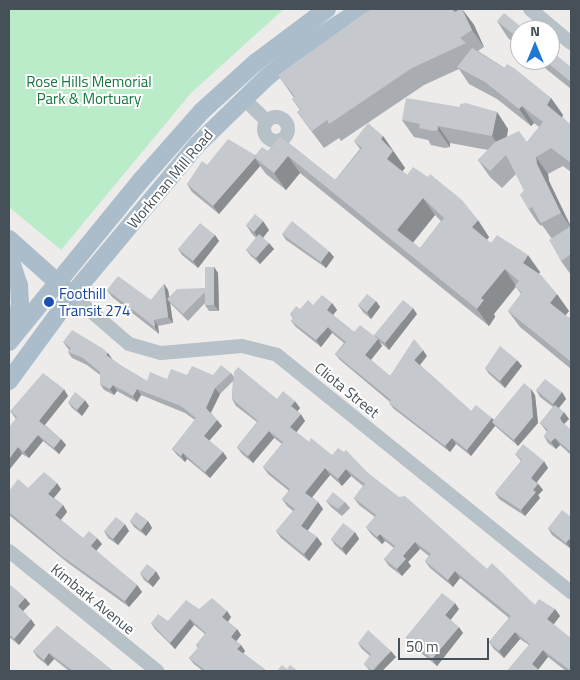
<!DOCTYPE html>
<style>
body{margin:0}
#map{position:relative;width:580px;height:680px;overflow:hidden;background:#eeebeb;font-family:"Titillium Web",sans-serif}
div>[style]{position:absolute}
.green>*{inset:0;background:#baecca}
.minor>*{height:14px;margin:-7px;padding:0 7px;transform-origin:7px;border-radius:7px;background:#b7c1c8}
.minor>.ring{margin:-7px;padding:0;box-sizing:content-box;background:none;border:14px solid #b7c1c8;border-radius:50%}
.major>*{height:18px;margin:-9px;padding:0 9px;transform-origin:9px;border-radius:9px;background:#abbdca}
.wall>*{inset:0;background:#a9adb1}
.shaded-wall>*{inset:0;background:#8a8d90}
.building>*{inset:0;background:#c5c9ce}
.dots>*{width:14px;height:14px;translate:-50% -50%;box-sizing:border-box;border:2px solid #fff;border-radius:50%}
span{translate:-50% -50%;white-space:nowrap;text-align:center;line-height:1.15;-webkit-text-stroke:4px #fff;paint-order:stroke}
.park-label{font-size:15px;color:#197541}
.street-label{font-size:15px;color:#455058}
.transit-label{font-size:15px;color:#164399}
.left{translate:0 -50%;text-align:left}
.frame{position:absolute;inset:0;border:10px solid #455058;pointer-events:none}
.north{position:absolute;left:510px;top:20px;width:50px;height:50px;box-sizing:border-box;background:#fff;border:1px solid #b5b9bc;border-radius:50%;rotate:0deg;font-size:14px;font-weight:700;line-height:20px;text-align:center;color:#455058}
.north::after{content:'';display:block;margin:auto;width:18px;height:22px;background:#1f79d4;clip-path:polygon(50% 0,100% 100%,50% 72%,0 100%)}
.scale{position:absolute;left:398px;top:638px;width:91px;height:22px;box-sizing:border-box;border:2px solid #455058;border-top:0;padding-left:6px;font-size:15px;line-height:18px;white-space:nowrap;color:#455058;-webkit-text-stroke:4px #fff;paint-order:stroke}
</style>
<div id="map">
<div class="green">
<i style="clip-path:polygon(9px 9px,284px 9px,191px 93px,61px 250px,9px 207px)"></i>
</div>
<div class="minor">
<i style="left:530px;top:9px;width:53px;rotate:39.7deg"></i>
<i style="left:243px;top:98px;width:33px;rotate:44deg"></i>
<i class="ring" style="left:264px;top:117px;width:10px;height:10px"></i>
<i style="left:72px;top:295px;width:75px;rotate:40.7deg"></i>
<i style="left:129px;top:344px;width:33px;rotate:16deg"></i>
<i style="left:161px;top:353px;width:81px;rotate:-4.9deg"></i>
<i style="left:242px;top:346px;width:36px;rotate:14deg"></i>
<i style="left:277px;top:355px;width:378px;rotate:38.9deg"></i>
<i style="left:9px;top:551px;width:191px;rotate:39deg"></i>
</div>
<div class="major">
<i style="left:9px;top:239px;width:76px;rotate:41.8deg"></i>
<i style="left:9px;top:255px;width:32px;rotate:72deg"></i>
<i style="left:19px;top:285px;width:19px;rotate:87deg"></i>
<i style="left:20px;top:304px;width:29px;rotate:100deg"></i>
<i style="left:9px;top:342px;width:210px;rotate:-50.8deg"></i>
<i style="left:142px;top:179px;width:91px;rotate:-48.6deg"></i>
<i style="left:202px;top:111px;width:72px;rotate:-42.2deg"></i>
<i style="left:255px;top:63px;width:90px;rotate:-36.9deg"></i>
<i style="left:9px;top:381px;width:107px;rotate:-53.8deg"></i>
<i style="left:72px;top:295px;width:195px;rotate:-50.2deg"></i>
<i style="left:197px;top:145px;width:98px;rotate:-44.2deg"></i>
<i style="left:267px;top:77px;width:56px;rotate:-38.5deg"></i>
<i style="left:311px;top:42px;width:61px;rotate:-32.9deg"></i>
</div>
<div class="wall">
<i style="clip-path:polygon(457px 9px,458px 11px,462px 9px,474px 25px,484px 47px,478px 51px,551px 98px,563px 115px,562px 117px,571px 125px,571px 172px,563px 166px,548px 174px,549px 181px,571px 226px,571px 275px,561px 261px,552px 239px,542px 225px,541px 226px,537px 222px,526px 205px,524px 190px,516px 174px,502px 188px,490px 177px,478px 160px,488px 150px,450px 143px,450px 147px,445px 148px,431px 145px,428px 140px,414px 137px,402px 120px,460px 107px,497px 112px,508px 129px,507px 137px,527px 142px,539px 127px,534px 123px,531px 126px,497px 99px,469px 84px,459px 69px,424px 85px,341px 141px,339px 138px,324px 148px,297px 112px,300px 110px,292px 99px,294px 98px,278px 75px)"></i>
<i style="clip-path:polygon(497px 21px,520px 30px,520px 48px,508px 38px)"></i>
<i style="clip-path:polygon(535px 60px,550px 60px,571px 67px,571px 89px)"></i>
<i style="clip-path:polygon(evenodd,280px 136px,335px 180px,360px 149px,354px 141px,383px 136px,405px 168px,402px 171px,489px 237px,487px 240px,491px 243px,540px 272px,539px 274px,569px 311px,565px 315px,569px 318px,571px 316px,571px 369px,520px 327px,508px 311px,521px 294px,516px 287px,494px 314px,495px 317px,489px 326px,300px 173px,286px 190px,266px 174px,260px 166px,219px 214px,192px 192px,187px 184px,207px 165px,255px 155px,268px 151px,280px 136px,435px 215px,441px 221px,420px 248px,413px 243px,435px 215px)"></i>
<i style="clip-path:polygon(246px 225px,269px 230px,263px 238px,274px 249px,260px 264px,251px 256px,246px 250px,256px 238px,252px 234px)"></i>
<i style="clip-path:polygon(282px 234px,334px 257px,326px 268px,286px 240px)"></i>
<i style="clip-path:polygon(215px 235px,219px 241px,198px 268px,182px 255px,178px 249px)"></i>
<i style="clip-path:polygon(214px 267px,218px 273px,219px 311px,209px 311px,205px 305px,205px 303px,188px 321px,170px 303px,173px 323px,158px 326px,159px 334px,112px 297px,107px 290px,151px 300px,164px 284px,168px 290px,169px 297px,205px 288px)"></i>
<i style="clip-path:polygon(376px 301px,380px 307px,371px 319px,363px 312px,358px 305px)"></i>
<i style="clip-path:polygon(332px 303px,337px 310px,333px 315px,354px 332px,376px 338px,374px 335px,417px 314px,389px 350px,380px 342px,382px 346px,371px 360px,390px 376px,427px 356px,420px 365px,471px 411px,492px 418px,493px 420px,535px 395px,538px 423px,518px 446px,495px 426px,471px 456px,456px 444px,450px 452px,394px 409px,389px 403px,390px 402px,340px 360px,335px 354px,344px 343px,332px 333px,321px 347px,296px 327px,291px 321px,293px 318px,290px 314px,300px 309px,313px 305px)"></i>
<i style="clip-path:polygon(63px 342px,108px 353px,112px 359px,120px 365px,147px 381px,167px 379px,187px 375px,213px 375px,231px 373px,234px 377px,277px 399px,300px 408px,297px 411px,305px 421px,296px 432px,309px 442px,332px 455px,368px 473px,487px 569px,535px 605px,555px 609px,560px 616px,554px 624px,571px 671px,566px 671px,548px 657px,538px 670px,540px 671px,507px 671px,529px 645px,520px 639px,504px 658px,494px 649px,489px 642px,509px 618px,460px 578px,453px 587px,430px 568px,425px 561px,429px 556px,420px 549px,408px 562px,411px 566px,402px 576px,389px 566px,384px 559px,394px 548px,385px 541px,382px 544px,371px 534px,366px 527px,375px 517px,359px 505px,354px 498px,363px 486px,351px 476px,342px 486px,330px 475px,312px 497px,318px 502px,323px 509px,307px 530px,317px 537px,322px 544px,309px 561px,281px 538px,276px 531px,293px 511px,287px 506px,282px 499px,289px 491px,268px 474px,263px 467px,282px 444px,274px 438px,253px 463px,242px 454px,237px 447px,257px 422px,236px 406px,232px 399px,233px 381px,220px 394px,211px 413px,222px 426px,209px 441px,223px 452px,227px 458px,210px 478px,187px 459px,185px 462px,177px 455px,172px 449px,195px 420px,185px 413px,141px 395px,137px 402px,117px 391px,114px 395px,104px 390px,100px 384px,100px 375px,87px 365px,72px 358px,68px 352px,69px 350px)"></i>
<i style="clip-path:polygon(522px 366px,505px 388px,489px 374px,485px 368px)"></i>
<i style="clip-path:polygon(536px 390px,562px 392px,566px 399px,559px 408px,569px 419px,564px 424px,571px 430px,571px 455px,560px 445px,556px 449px,548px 443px,544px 436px,547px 432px,540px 423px,553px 407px,540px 397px)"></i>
<i style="clip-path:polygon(68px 396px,45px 425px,61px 439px,66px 445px,59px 454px,43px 441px,29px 458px,22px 454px,9px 470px,16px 419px,10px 411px)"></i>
<i style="clip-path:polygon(68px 402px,89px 406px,82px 416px,72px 408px)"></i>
<i style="clip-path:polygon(515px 454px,548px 468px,537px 482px,543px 490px,538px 495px,540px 498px,525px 516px,499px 499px,495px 493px,521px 461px)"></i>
<i style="clip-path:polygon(28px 488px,61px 489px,54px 498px,63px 505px,67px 512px,61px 520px,83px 538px,102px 544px,96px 551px,137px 585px,142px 592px,129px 607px,68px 563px,9px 515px,9px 491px)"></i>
<i style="clip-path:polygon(326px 501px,345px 502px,350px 508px,342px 516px,331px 507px)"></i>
<i style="clip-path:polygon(571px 515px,571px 549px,552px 535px,548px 528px,570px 516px)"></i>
<i style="clip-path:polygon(130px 521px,148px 521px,152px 528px,146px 536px,134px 527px)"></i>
<i style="clip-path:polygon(104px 531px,129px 531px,118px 545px,108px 538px)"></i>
<i style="clip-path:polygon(355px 532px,359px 539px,346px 555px,335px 545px,331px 539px)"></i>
<i style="clip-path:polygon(140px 573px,160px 578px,153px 587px,144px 580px)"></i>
<i style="clip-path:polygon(9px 584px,25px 598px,30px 604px,23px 611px,35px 625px,19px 645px,9px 637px)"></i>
<i style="clip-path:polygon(199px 609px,227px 611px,231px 617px,228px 622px,237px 629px,241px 635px,236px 641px,241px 645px,245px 651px,243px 653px,267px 671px,203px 671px,194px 664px,189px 658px,198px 648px,196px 645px,205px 634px,194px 625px,175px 649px,155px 629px,151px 623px,168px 621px)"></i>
<i style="clip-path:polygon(459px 609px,450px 620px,463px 633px,437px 666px,410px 644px,406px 637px)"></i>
<i style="clip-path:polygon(57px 626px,113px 671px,69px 671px,54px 659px,48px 666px,37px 657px,33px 651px)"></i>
<i style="clip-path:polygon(358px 643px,396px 657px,382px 671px,370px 671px,364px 664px,370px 656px,362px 649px)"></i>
</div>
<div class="shaded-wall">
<i style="clip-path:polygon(453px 9px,457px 9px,466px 29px,454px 12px)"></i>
<i style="clip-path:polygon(462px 9px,474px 25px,484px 47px,472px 30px)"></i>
<i style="clip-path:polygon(551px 98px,563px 115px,559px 122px,547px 105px)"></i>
<i style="clip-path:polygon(522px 106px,534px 123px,531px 126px,519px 109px)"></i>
<i style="clip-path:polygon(497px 112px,508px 129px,504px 153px,492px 136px)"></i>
<i style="clip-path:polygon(438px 126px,450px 143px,450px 147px,438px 130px)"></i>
<i style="clip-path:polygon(383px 136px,405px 168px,399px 176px,387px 159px,381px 139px)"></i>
<i style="clip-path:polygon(288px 156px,300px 173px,286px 190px,274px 173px)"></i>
<i style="clip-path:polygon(536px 157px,548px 174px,549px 181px,571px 228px,561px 213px,537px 164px)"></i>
<i style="clip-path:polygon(255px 158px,260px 166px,219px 214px,213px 206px)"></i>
<i style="clip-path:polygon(423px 198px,435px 215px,409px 247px,397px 230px)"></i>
<i style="clip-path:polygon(478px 220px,489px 237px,483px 244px,472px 227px)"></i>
<i style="clip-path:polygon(263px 221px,269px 230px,260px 241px,254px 232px)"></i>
<i style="clip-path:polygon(215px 235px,219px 241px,198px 268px,193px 261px)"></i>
<i style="clip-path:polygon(269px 243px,274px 249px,260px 264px,256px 258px)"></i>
<i style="clip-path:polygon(329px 251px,334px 257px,326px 268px,321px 262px)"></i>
<i style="clip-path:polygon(528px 255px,540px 272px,535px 280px,523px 263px)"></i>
<i style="clip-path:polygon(214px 267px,218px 273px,219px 311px,214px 305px)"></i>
<i style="clip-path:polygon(505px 269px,516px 286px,494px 314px,495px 317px,489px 326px,477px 309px,481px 298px)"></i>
<i style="clip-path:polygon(164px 284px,168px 290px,170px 301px,167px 299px,170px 303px,173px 323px,168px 317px)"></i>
<i style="clip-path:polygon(557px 294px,569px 311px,562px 320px,550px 303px)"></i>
<i style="clip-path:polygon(376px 301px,380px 307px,371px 319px,367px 312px)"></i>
<i style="clip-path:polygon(332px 303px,337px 310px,332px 316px,327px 310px)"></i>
<i style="clip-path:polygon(413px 308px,417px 314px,389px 350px,385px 343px)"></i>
<i style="clip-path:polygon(154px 320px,158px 326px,159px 334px,155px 327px)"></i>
<i style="clip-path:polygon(328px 327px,332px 333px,321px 347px,316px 340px)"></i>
<i style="clip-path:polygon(378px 339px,382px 346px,369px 362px,365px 355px)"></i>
<i style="clip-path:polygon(423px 350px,427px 356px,419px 366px,414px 360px)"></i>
<i style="clip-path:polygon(108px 353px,112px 359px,106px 355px)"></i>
<i style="clip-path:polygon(517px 360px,522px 366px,505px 388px,500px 381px)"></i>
<i style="clip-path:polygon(113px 385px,117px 391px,114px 395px,110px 389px)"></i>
<i style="clip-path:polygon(215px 388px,220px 394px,210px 414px,206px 408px)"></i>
<i style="clip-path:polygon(64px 389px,68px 396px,43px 427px,39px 421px)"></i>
<i style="clip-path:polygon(137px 389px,141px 395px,137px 402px,133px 396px)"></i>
<i style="clip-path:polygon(531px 389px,535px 395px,538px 423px,518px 446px,514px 440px)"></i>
<i style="clip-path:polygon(562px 392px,566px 399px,557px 410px,553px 404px)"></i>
<i style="clip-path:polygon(85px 400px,89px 406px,82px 416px,77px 410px)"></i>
<i style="clip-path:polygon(295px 401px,300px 408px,296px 413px,291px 406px)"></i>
<i style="clip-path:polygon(564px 412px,569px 419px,564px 424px,562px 422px,560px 418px)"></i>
<i style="clip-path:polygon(301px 414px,305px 421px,295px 434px,290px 427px)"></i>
<i style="clip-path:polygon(492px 418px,496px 424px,492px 422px,495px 426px,471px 456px,467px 450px)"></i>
<i style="clip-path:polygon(217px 420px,222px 426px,208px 442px,204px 436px)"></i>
<i style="clip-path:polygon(269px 431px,274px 438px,253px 463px,248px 456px)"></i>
<i style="clip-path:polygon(38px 435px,43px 441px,29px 458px,24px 452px)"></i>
<i style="clip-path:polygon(452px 438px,456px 444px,450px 452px,445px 446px)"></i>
<i style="clip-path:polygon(555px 438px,560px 445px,556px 449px,551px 442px)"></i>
<i style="clip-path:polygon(61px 439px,66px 445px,59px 454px,54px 448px)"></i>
<i style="clip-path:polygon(18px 447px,22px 454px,9px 470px,9px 459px)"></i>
<i style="clip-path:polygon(223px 452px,227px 458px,210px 478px,205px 472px)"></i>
<i style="clip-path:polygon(183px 453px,187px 459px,185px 462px,181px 456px)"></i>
<i style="clip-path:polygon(544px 461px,548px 468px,535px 484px,531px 478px)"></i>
<i style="clip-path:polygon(325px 468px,330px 475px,310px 500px,305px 493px)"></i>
<i style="clip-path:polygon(346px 469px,351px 476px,342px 486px,338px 479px)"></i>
<i style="clip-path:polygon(57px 483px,61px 489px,52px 500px,48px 494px)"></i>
<i style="clip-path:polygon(538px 484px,543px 490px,538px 495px,540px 498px,525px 516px,521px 510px,533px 490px)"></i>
<i style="clip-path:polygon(318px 502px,323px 509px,306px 533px,301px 526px)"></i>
<i style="clip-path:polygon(63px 505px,67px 512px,59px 522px,55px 515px)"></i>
<i style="clip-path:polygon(148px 521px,152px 528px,146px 536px,141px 530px)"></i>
<i style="clip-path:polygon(125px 524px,129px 531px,118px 545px,113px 539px)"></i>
<i style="clip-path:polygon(355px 532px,359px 539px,346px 555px,342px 548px)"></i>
<i style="clip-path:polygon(380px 534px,385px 541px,382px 544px,377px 537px)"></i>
<i style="clip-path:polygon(317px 537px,322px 544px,309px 561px,304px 554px)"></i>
<i style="clip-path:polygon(97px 538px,102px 544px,95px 552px,91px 546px)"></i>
<i style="clip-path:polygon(569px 539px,571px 543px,571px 549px,566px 543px)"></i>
<i style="clip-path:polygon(415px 542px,420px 549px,408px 562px,411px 566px,402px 576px,397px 569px,403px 556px)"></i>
<i style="clip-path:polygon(156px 571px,160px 578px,153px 587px,148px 581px)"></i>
<i style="clip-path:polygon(455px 571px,460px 578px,453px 587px,448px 580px)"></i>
<i style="clip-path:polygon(137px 585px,142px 592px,129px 607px,125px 601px)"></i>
<i style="clip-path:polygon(25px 598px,30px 604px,22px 612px,18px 606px)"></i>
<i style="clip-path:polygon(455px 603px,459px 609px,449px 622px,445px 615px)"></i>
<i style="clip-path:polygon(555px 609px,560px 616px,552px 626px,547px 619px)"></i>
<i style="clip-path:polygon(227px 611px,231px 617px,226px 624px,222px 617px)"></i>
<i style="clip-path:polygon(31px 619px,35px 625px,19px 645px,14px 639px)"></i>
<i style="clip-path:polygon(190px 619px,194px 625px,175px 649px,170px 643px)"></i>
<i style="clip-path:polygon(459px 627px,463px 633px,437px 666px,432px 659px)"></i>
<i style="clip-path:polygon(237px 629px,241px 635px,235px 643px,231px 637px)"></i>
<i style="clip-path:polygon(515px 632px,520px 639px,504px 658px,499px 651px)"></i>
<i style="clip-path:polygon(241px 645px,245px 651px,242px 655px,237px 649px)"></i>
<i style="clip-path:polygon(543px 650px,548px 657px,537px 671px,532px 664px)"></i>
<i style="clip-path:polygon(391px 651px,396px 657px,382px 671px,373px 671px)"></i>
<i style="clip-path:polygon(49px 653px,54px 659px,48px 666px,44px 660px)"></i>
</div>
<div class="building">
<i style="clip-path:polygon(373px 9px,453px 9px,454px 12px,462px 9px,472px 30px,460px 38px,466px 43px,412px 68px,329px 124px,327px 120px,312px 131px,297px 112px,301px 110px,292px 99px,295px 97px,278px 75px,365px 13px)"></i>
<i style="clip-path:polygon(504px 13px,525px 30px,520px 30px,520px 40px,497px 21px)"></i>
<i style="clip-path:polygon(472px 48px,504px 68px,507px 64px,514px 68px,551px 98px,547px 105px,571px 125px,571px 163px,551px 148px,536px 157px,537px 164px,561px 213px,541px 223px,532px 207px,529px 209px,526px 205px,520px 195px,524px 190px,506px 155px,490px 171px,478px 160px,495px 142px,519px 131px,527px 142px,543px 122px,522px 106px,519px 109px,485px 82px,457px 67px)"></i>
<i style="clip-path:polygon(550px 50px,571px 67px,571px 82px,544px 60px,550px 60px)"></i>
<i style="clip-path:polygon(406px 98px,460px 107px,460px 104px,466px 103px,497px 112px,492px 136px,438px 126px,438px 130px,433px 131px,419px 128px,420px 124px,402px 120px)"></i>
<i style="clip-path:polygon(evenodd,368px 123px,383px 136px,381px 139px,393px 151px,387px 159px,407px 175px,413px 167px,428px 177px,430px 174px,462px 200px,478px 220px,472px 227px,491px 243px,497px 235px,528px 255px,523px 263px,541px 275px,557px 294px,550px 303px,569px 318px,571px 316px,571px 359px,570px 361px,508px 311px,522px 293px,515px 286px,519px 281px,505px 269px,481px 298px,484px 300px,477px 309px,288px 156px,274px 173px,254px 157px,262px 147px,268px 151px,280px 136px,335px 180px,362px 148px,354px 141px,368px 123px,423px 198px,444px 218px,420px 248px,397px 230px,423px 198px)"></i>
<i style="clip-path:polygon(228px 139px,255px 155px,254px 157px,255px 158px,213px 206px,187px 184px,202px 161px,207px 165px)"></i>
<i style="clip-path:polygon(255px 214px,263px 221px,254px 232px,246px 225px)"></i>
<i style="clip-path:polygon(292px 221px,329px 251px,321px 262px,282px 234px)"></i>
<i style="clip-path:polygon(200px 223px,215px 235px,193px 261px,178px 249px)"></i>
<i style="clip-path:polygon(571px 226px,571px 254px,561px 261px,549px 240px)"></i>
<i style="clip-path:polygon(259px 234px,269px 243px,256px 258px,246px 250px)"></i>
<i style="clip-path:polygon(205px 267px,214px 267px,214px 305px,205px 305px,205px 292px,183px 314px,167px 299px,177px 289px,205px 288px)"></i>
<i style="clip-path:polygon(118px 276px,151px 300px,164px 284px,168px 317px,154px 320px,155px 327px,107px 290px)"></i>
<i style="clip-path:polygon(367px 294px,376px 301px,367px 312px,358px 305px)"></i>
<i style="clip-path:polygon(322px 295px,332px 303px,327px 310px,354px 332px,360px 325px,378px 339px,365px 355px,390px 376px,414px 339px,423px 350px,414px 360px,471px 411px,476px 405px,492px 418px,467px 450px,452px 438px,445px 446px,389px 403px,391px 400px,335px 354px,346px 342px,328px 327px,316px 340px,291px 321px,294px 317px,290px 314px,296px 306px,300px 309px,308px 300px,313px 305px)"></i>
<i style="clip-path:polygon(403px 300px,413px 308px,385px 343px,374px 335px)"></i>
<i style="clip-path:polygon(72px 330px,102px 348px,108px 353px,106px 355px,120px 365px,147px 381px,150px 372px,167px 379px,171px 369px,187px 375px,192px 366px,213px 375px,221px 365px,231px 373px,215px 388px,206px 408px,217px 420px,204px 436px,223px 452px,205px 472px,183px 453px,181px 456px,172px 449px,196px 418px,181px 406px,137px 389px,133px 396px,113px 385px,110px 389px,100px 384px,100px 372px,83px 358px,68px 352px,71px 348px,63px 342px)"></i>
<i style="clip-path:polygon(500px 346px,517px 360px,500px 381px,485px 368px)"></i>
<i style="clip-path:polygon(238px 367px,277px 399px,283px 391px,295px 401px,291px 406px,301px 414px,290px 427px,309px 442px,311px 438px,332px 455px,338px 448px,344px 452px,346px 450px,368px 473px,399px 497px,405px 496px,487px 569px,492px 563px,535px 605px,539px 599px,555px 609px,547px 619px,571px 638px,571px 671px,543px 650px,532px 664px,539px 670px,538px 671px,507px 671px,530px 644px,515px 632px,499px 651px,489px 642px,511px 616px,455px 571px,448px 580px,425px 561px,431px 554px,415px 542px,403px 556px,406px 559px,397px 569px,384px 559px,395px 546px,380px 534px,377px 537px,366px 527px,376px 515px,354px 498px,365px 484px,346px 469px,338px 479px,325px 468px,305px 493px,318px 502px,301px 526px,317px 537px,304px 554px,276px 531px,295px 509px,282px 499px,290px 489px,263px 467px,283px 442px,269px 431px,248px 456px,237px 447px,258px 421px,232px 399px,234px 372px)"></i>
<i style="clip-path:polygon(43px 373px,64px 389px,39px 421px,61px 439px,54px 448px,38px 435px,24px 452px,18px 447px,9px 459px,9px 427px,17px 417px,10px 411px)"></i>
<i style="clip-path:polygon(545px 379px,562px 392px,553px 404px,536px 390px)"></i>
<i style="clip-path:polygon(524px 383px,531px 389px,533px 417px,514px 440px,492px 422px)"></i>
<i style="clip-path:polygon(75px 392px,85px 400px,77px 410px,68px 402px)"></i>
<i style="clip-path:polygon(555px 405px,564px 412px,560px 418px,562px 422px,571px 430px,571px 452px,555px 438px,551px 442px,544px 436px,548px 430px,540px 423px)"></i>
<i style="clip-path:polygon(523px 444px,544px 461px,531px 478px,538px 484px,533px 490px,536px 492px,521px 510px,495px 493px,522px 460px,515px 454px)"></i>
<i style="clip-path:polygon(44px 472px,57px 483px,48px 494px,63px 505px,55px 515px,83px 538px,89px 531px,97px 538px,91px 546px,137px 585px,125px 601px,63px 557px,9px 512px,9px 491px,18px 479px,28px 488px)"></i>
<i style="clip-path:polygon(333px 492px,345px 502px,338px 509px,326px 501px)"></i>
<i style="clip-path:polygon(562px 510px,570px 516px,571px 515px,571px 541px,569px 539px,566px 543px,548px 528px)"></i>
<i style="clip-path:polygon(136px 512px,148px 521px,141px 530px,130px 521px)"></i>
<i style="clip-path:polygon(116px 517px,125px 524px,113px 539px,104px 531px)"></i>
<i style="clip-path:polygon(343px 523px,355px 532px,342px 548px,331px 539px)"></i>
<i style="clip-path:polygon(147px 564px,156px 571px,148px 581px,140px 573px)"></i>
<i style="clip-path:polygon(9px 584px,25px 598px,18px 606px,31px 619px,14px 639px,9px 634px)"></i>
<i style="clip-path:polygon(442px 593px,455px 603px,445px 615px,459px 627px,432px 659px,406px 637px)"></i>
<i style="clip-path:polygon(212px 598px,227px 611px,222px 617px,237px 629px,231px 637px,241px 645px,237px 649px,267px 671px,206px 671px,189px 658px,199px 647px,196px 645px,206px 633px,190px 619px,170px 643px,151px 623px,158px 614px,168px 621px,186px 600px,199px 609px)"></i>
<i style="clip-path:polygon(57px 626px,113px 671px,73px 671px,49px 653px,44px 660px,33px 651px)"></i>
<i style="clip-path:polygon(368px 630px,391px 651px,372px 671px,364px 664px,371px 654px,358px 643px)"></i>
<i style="clip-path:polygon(282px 665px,287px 669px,290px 665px,298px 671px,277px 671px)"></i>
</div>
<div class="dots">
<i style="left:49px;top:302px;background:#1a4fb4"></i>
</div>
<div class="park-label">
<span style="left:89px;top:90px">Rose Hills Memorial<br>Park &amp; Mortuary</span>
</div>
<div class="street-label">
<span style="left:170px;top:179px;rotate:-50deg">Workman Mill Road</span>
<span style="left:347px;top:390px;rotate:39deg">Cliota Street</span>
<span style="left:93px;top:599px;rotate:39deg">Kimbark Avenue</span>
</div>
<div class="transit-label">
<span class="left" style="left:59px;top:302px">Foothill<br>Transit 274</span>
</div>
<div class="frame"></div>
<div class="north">N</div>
<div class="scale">50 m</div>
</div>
